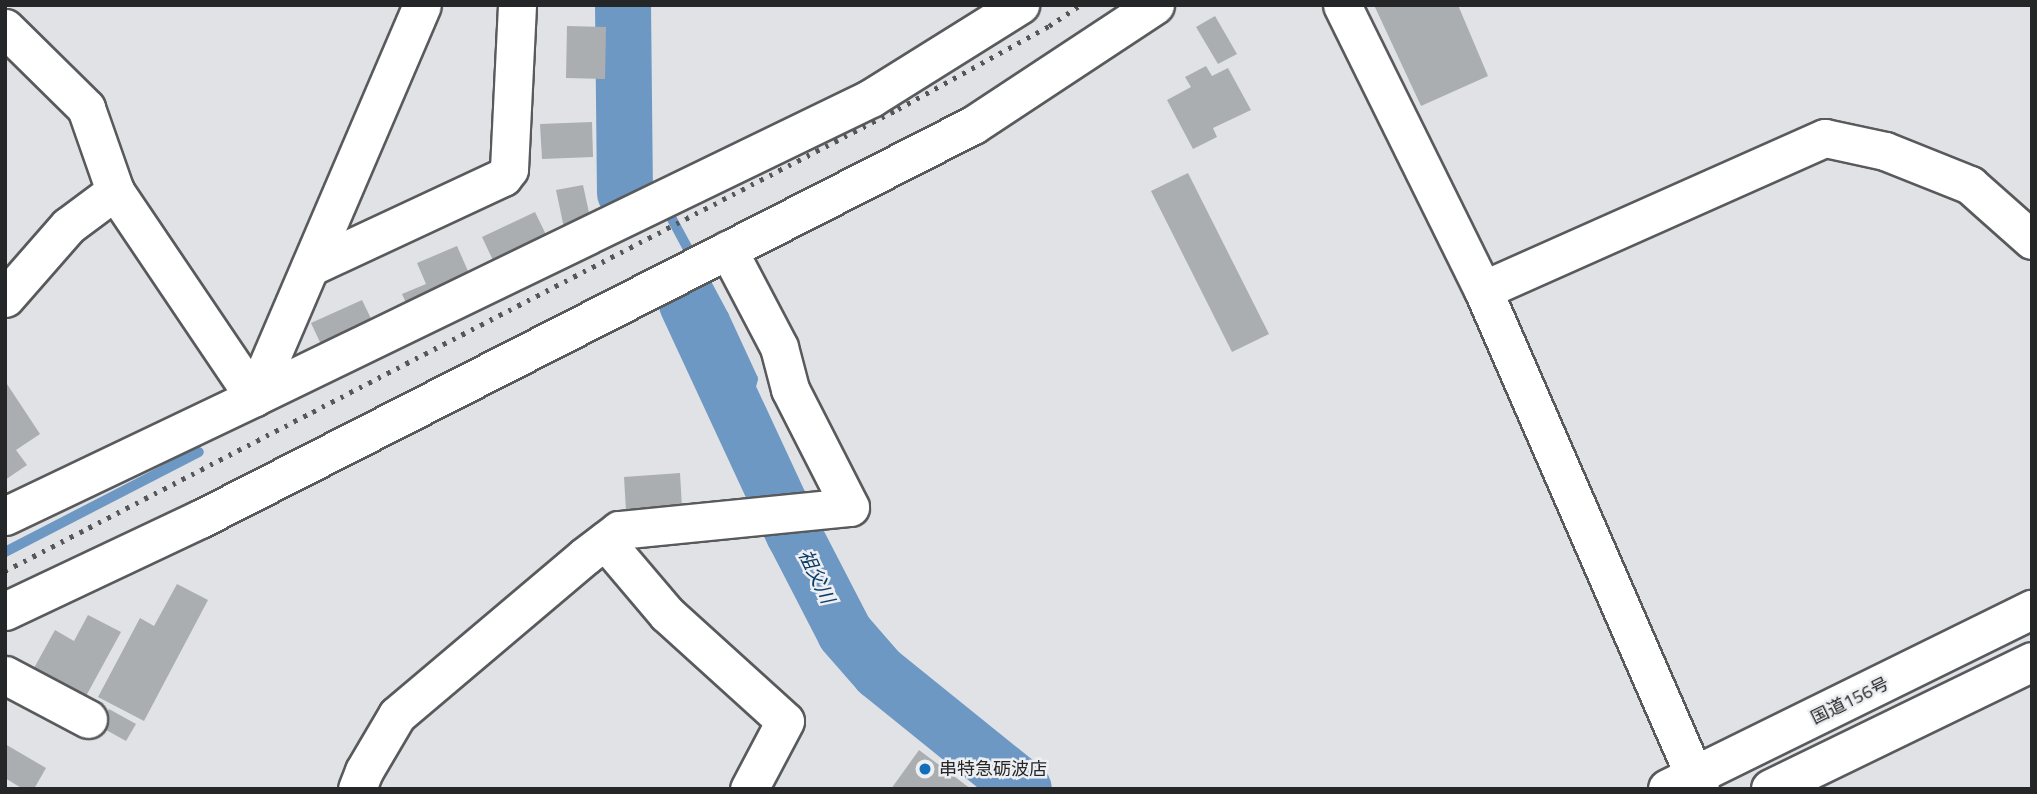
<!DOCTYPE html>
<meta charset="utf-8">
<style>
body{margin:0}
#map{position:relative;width:2037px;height:794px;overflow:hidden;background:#e0e2e5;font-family:"Titillium Web","Noto Sans JP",sans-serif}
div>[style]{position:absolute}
.stream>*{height:10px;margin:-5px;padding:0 5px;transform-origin:5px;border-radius:5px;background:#6d98c4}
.river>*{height:56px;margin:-28px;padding:0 28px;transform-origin:28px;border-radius:28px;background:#6d98c4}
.building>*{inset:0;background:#abaeb0}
.roads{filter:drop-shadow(2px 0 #585a5c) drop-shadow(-2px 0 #585a5c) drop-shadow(0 2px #585a5c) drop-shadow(0 -2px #585a5c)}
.minor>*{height:37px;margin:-18.5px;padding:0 18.5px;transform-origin:18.5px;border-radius:18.5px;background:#fff}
.trunk>*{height:38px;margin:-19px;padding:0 19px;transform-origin:19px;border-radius:19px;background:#fff}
.rail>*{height:5px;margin-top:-2.5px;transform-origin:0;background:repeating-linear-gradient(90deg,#555658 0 3.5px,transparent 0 10.5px)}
.dots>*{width:19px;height:19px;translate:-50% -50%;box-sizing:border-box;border:4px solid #edeff2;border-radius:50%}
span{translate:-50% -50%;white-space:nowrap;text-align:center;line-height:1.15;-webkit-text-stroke:5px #edeff2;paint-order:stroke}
.street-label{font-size:18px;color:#252627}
.poi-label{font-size:18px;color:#252627}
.left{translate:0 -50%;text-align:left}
.water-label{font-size:19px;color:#0c3c66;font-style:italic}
.frame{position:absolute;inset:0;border:7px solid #252627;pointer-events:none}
</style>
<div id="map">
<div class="stream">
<i style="left:665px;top:206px;width:125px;rotate:61.8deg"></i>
<i style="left:724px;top:316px;width:69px;rotate:65.3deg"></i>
<i style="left:753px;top:379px;width:43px;rotate:106.3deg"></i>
<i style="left:5px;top:552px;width:218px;rotate:-27.3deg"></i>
</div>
<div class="river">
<i style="left:623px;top:5px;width:188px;rotate:89.4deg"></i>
<i style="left:687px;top:304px;width:254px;rotate:65.1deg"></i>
<i style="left:794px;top:534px;width:111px;rotate:62.7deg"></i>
<i style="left:845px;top:633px;width:52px;rotate:48.9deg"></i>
<i style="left:879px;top:672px;width:186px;rotate:38.9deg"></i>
</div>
<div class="building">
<i style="clip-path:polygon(1374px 5px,1458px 5px,1488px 76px,1421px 106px)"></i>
<i style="clip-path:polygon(1215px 16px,1237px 54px,1218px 64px,1196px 27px)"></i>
<i style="clip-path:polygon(567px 26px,606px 27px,605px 79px,566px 78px)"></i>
<i style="clip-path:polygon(1206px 66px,1212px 76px,1228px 68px,1251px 110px,1213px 128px,1217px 137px,1193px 149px,1167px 100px,1191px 87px,1185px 77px)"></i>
<i style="clip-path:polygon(592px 122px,593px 157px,542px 159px,540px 124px)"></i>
<i style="clip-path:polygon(1188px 173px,1269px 334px,1232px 352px,1151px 191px)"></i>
<i style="clip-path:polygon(583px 185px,591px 222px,564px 228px,556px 190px)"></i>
<i style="clip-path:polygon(535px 212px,551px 245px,498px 271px,482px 237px)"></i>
<i style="clip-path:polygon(457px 246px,475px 287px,411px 314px,402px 294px,426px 284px,417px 263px)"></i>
<i style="clip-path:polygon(362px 300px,378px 333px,327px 357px,311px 323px)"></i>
<i style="clip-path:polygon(5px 381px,40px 434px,16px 450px,27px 465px,5px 480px)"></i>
<i style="clip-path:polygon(680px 473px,682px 508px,626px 511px,624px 477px)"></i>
<i style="clip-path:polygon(177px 584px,208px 600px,144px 721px,98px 697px,140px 618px,154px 626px)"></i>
<i style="clip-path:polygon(88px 615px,121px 632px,86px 696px,34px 668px,55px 630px,74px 641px)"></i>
<i style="clip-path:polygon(109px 709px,136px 724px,126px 741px,99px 726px)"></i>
<i style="clip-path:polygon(5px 744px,46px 768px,34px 789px,23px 789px,5px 778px)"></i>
<i style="clip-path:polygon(919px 750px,971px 789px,891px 789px)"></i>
</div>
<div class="roads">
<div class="minor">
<i style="left:1342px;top:5px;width:318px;rotate:63.7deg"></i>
<i style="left:1483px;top:290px;width:544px;rotate:66.5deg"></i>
<i style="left:5px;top:28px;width:114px;rotate:44.6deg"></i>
<i style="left:86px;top:108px;width:88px;rotate:70.7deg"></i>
<i style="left:115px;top:191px;width:249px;rotate:56deg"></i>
<i style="left:254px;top:397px;width:686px;rotate:-25.85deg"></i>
<i style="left:871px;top:98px;width:176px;rotate:-32deg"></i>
<i style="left:310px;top:267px;width:213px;rotate:-25deg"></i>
<i style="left:503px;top:177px;width:10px;rotate:-53deg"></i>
<i style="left:509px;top:169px;width:164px;rotate:-87.2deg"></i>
<i style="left:1483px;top:290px;width:374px;rotate:-24deg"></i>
<i style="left:1825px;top:138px;width:61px;rotate:12.2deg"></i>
<i style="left:1885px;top:151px;width:92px;rotate:21.8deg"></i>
<i style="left:1970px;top:185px;width:83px;rotate:41.6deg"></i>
<i style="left:5px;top:298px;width:96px;rotate:-48.8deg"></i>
<i style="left:68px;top:226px;width:59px;rotate:-36.7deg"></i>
<i style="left:5px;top:516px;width:276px;rotate:-25.5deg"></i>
<i style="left:254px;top:397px;width:426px;rotate:-66.8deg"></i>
<i style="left:605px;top:541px;width:96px;rotate:49.7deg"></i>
<i style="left:667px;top:614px;width:159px;rotate:42.2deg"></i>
<i style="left:785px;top:721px;width:77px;rotate:117.9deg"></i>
<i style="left:5px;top:611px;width:216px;rotate:-25.3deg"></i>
<i style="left:200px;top:519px;width:868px;rotate:-27.01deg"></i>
<i style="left:973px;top:125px;width:218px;rotate:-33.4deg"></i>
<i style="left:5px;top:675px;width:94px;rotate:27.9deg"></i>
<i style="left:357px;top:789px;width:19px;rotate:-69deg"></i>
<i style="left:364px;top:771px;width:65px;rotate:-59.5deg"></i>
<i style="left:397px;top:715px;width:246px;rotate:-40.2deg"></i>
<i style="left:585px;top:556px;width:43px;rotate:-37.4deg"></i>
<i style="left:619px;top:530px;width:232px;rotate:-5.7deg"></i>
<i style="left:850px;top:507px;width:132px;rotate:-117deg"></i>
<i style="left:790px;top:389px;width:43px;rotate:-104.7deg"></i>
<i style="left:779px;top:347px;width:110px;rotate:-117.7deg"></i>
</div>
<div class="trunk">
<i style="left:1668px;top:789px;width:406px;rotate:-26.2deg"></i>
<i style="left:1771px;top:789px;width:290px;rotate:-25.9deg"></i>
</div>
</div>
<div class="rail">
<i style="left:5px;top:571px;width:1005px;rotate:-27.36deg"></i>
<i style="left:898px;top:109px;width:172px;rotate:-28.8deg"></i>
<i style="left:1049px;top:26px;width:37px;rotate:-34deg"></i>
</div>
<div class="dots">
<i style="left:925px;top:769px;background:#126ebb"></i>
</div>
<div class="street-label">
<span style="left:1850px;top:701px;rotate:-26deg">国道156号</span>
</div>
<div class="poi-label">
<span class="left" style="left:939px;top:769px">串特急砺波店</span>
</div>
<div class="water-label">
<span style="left:817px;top:576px;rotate:64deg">祖父川</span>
</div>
<div class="frame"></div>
</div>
